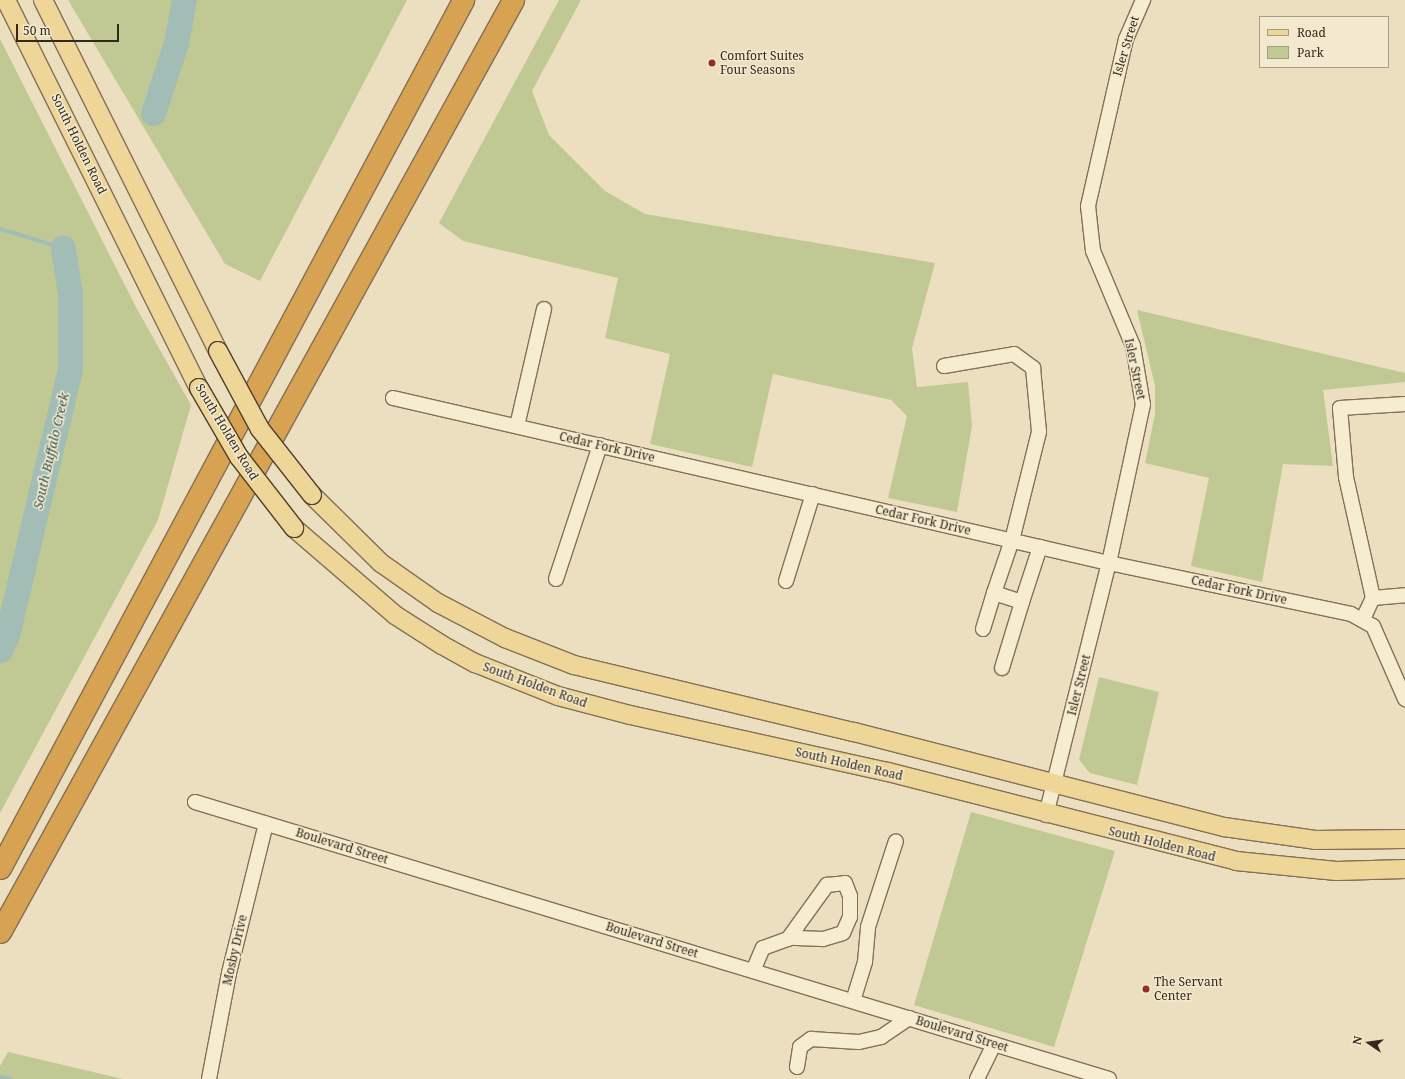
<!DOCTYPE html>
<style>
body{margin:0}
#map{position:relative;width:1405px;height:1079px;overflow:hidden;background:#ebdfbf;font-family:"Noto Serif",serif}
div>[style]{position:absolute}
.green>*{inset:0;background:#c0c894}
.stream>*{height:4px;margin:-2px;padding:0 2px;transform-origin:2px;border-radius:2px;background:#a2bdb6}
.river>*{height:25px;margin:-12.5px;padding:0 12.5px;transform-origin:12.5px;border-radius:12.5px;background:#a2bdb6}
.roads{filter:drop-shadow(1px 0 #827058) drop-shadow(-1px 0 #827058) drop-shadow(0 1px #827058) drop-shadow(0 -1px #827058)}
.minor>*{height:14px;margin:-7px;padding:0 7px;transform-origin:7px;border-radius:7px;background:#f6edd1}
.major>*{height:18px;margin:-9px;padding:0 9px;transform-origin:9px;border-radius:9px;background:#edd697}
.highway>*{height:21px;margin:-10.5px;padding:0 10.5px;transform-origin:10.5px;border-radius:10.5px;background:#d7a252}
.bridges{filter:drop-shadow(1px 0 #503e2d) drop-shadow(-1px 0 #503e2d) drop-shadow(0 1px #503e2d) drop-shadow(0 -1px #503e2d)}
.major-bridge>*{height:18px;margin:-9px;padding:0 9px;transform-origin:9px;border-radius:9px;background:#edd697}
.dots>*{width:11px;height:11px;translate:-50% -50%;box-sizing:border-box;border:2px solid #f3e9ce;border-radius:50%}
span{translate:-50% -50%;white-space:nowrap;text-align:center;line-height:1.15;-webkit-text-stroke:3px #f3e9ce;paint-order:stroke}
.street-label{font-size:12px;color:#32281c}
.poi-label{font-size:12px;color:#32281c}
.left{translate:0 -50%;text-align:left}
.water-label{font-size:13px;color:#2c5150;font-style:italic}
.legend{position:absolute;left:1259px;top:16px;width:130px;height:52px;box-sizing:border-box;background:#f3e9ce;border:1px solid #a69c87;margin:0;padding:5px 7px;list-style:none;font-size:12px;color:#32281c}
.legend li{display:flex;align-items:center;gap:8px;height:20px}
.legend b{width:20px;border:1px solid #a69c87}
.north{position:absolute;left:1349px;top:1023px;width:40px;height:40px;-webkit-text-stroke:3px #f3e9ce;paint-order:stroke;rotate:283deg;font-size:11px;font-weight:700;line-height:16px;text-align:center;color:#32281c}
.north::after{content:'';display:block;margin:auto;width:14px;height:18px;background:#32281c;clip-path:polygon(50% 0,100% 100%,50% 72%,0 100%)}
.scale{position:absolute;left:16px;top:24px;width:103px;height:18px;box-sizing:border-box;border:2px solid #32281c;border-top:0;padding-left:5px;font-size:12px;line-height:14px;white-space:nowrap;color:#32281c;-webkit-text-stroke:3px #f3e9ce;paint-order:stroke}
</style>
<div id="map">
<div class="green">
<i style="clip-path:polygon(68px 0,407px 0,260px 281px,225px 264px)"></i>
<i style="clip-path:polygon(559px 0,581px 0,532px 91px,549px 135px,605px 191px,645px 214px,935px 263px,912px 348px,917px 387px,968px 382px,972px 426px,957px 512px,888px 498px,907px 416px,891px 400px,773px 374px,752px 467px,650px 444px,670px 354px,605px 338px,618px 278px,463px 241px,439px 223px)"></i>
<i style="clip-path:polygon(0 39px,137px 309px,191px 405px,158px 520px,0 813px)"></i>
<i style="clip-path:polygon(1137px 310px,1405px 373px,1405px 382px,1323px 390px,1333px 466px,1283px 464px,1262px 582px,1191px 566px,1209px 478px,1145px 463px,1155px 414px,1155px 386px)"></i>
<i style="clip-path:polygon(1099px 677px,1159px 692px,1137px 785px,1090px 773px,1079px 760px)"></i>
<i style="clip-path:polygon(971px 812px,1115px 851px,1054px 1047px,914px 1005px)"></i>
<i style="clip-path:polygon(8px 1052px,123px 1079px,0 1079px,0 1066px)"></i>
</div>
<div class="stream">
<i style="left:0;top:229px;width:66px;rotate:16.8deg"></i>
<i style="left:0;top:1077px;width:11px;rotate:10deg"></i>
</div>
<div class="river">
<i style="left:153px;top:113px;width:74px;rotate:-71.8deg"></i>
<i style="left:176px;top:43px;width:44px;rotate:-79.5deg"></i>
<i style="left:0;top:650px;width:17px;rotate:-65deg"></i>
<i style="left:7px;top:635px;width:273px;rotate:-76.7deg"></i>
<i style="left:70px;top:369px;width:75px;rotate:-90deg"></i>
<i style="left:70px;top:294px;width:47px;rotate:-98.7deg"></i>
</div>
<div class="roads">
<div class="minor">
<i style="left:944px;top:366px;width:71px;rotate:-9.7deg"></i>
<i style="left:1014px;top:354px;width:24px;rotate:36deg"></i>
<i style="left:1033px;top:368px;width:64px;rotate:84.6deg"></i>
<i style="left:1039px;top:432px;width:111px;rotate:104deg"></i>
<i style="left:1012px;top:540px;width:56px;rotate:108.8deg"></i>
<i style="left:994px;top:593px;width:29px;rotate:18deg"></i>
<i style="left:1022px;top:602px;width:58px;rotate:-71.9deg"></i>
<i style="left:393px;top:398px;width:735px;rotate:12.98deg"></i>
<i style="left:1109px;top:563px;width:247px;rotate:11.9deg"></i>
<i style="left:1351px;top:614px;width:25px;rotate:29deg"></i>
<i style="left:1373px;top:626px;width:80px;rotate:66.3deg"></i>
<i style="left:517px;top:426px;width:120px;rotate:-77deg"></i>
<i style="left:556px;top:579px;width:141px;rotate:-71.8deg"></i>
<i style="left:786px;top:581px;width:91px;rotate:-72.8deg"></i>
<i style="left:1373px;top:598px;width:32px;rotate:-5deg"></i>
<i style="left:1363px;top:619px;width:23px;rotate:-65deg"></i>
<i style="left:1373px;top:598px;width:124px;rotate:-102.6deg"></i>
<i style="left:1346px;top:477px;width:69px;rotate:-95deg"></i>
<i style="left:1340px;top:408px;width:65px;rotate:-3.5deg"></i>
<i style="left:983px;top:629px;width:38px;rotate:-73deg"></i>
<i style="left:1002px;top:668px;width:69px;rotate:-73.1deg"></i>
<i style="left:195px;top:802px;width:955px;rotate:16.86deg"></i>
<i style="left:1046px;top:815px;width:260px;rotate:-76deg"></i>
<i style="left:1109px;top:563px;width:162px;rotate:-77.9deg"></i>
<i style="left:1143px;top:405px;width:60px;rotate:-99.6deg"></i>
<i style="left:1133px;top:346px;width:103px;rotate:-112.8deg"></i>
<i style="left:1093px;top:251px;width:45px;rotate:-96.3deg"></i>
<i style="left:1088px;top:206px;width:171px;rotate:-77.2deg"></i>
<i style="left:1126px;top:39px;width:43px;rotate:-66.4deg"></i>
<i style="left:753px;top:971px;width:25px;rotate:-67deg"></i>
<i style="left:763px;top:948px;width:27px;rotate:-20deg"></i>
<i style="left:788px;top:939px;width:67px;rotate:-54.2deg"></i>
<i style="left:827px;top:885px;width:18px;rotate:-6deg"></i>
<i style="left:845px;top:883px;width:14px;rotate:69deg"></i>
<i style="left:850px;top:896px;width:21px;rotate:90deg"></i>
<i style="left:850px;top:917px;width:17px;rotate:114deg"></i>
<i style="left:843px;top:933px;width:21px;rotate:163deg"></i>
<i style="left:823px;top:939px;width:33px;rotate:-178deg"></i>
<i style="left:853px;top:1001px;width:41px;rotate:-72.9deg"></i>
<i style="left:865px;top:962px;width:35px;rotate:-85deg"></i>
<i style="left:868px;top:927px;width:90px;rotate:-72deg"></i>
<i style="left:797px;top:1067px;width:20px;rotate:-81deg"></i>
<i style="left:800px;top:1047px;width:14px;rotate:-36deg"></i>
<i style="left:811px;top:1039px;width:48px;rotate:3.6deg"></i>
<i style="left:859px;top:1042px;width:23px;rotate:-13deg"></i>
<i style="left:881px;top:1037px;width:34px;rotate:-34deg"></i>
<i style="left:209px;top:1079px;width:108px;rotate:-79.3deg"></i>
<i style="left:229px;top:973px;width:154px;rotate:-76.1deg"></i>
<i style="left:977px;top:1079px;width:39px;rotate:-64deg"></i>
</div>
<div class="major">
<i style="left:6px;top:0;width:433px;rotate:63.6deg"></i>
<i style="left:43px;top:0;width:392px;rotate:63.5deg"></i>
<i style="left:312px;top:495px;width:97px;rotate:44.6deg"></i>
<i style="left:381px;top:563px;width:70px;rotate:35.1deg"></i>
<i style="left:438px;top:603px;width:76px;rotate:27.6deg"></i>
<i style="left:505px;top:638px;width:74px;rotate:21.4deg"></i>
<i style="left:574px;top:665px;width:288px;rotate:13.5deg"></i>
<i style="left:854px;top:732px;width:382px;rotate:14.4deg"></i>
<i style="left:1224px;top:827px;width:92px;rotate:8.1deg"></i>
<i style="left:1315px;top:840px;width:90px;rotate:-0.6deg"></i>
<i style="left:294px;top:528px;width:133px;rotate:40.7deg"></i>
<i style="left:395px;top:615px;width:56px;rotate:32.6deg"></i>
<i style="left:442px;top:645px;width:38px;rotate:29deg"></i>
<i style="left:475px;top:663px;width:89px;rotate:21.7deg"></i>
<i style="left:558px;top:696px;width:74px;rotate:14.8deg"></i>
<i style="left:630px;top:715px;width:264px;rotate:12.5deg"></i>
<i style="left:888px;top:772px;width:359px;rotate:14.3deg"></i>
<i style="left:1236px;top:861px;width:101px;rotate:5.7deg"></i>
<i style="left:1337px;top:871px;width:68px;rotate:-1.7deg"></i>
</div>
<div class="highway">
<i style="left:0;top:868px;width:984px;rotate:-61.92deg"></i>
<i style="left:0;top:932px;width:1064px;rotate:-61.17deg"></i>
</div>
</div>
<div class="bridges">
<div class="major-bridge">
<i style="left:218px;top:351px;width:89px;rotate:61.7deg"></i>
<i style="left:260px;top:429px;width:84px;rotate:51.8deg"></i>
<i style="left:199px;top:388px;width:80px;rotate:59.9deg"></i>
<i style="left:239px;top:457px;width:90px;rotate:52.2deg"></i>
</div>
</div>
<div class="dots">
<i style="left:712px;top:63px;background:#8e2f2c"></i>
<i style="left:1146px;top:989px;background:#8e2f2c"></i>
</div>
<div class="street-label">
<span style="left:1126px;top:46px;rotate:-73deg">Isler Street</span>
<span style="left:79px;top:144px;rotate:64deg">South Holden Road</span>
<span style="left:1135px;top:369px;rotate:78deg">Isler Street</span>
<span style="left:227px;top:432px;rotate:59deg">South Holden Road</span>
<span style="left:607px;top:447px;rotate:13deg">Cedar Fork Drive</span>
<span style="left:923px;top:520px;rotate:13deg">Cedar Fork Drive</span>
<span style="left:1239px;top:590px;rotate:12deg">Cedar Fork Drive</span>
<span style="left:535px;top:685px;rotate:20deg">South Holden Road</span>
<span style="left:1079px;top:685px;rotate:-76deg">Isler Street</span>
<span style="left:849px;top:764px;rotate:13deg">South Holden Road</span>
<span style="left:1162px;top:844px;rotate:14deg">South Holden Road</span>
<span style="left:342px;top:846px;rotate:17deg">Boulevard Street</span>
<span style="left:652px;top:940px;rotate:17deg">Boulevard Street</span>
<span style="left:235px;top:950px;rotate:-77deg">Mosby Drive</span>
<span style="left:962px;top:1034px;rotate:17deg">Boulevard Street</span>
</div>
<div class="poi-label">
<span class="left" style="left:720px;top:63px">Comfort Suites<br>Four Seasons</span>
<span class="left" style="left:1154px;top:989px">The Servant<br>Center</span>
</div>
<div class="water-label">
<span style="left:51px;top:451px;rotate:-77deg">South Buffalo Creek</span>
</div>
<ul class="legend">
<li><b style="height:5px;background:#edd697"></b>Road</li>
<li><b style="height:11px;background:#c0c894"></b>Park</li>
</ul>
<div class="north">N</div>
<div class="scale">50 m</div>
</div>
